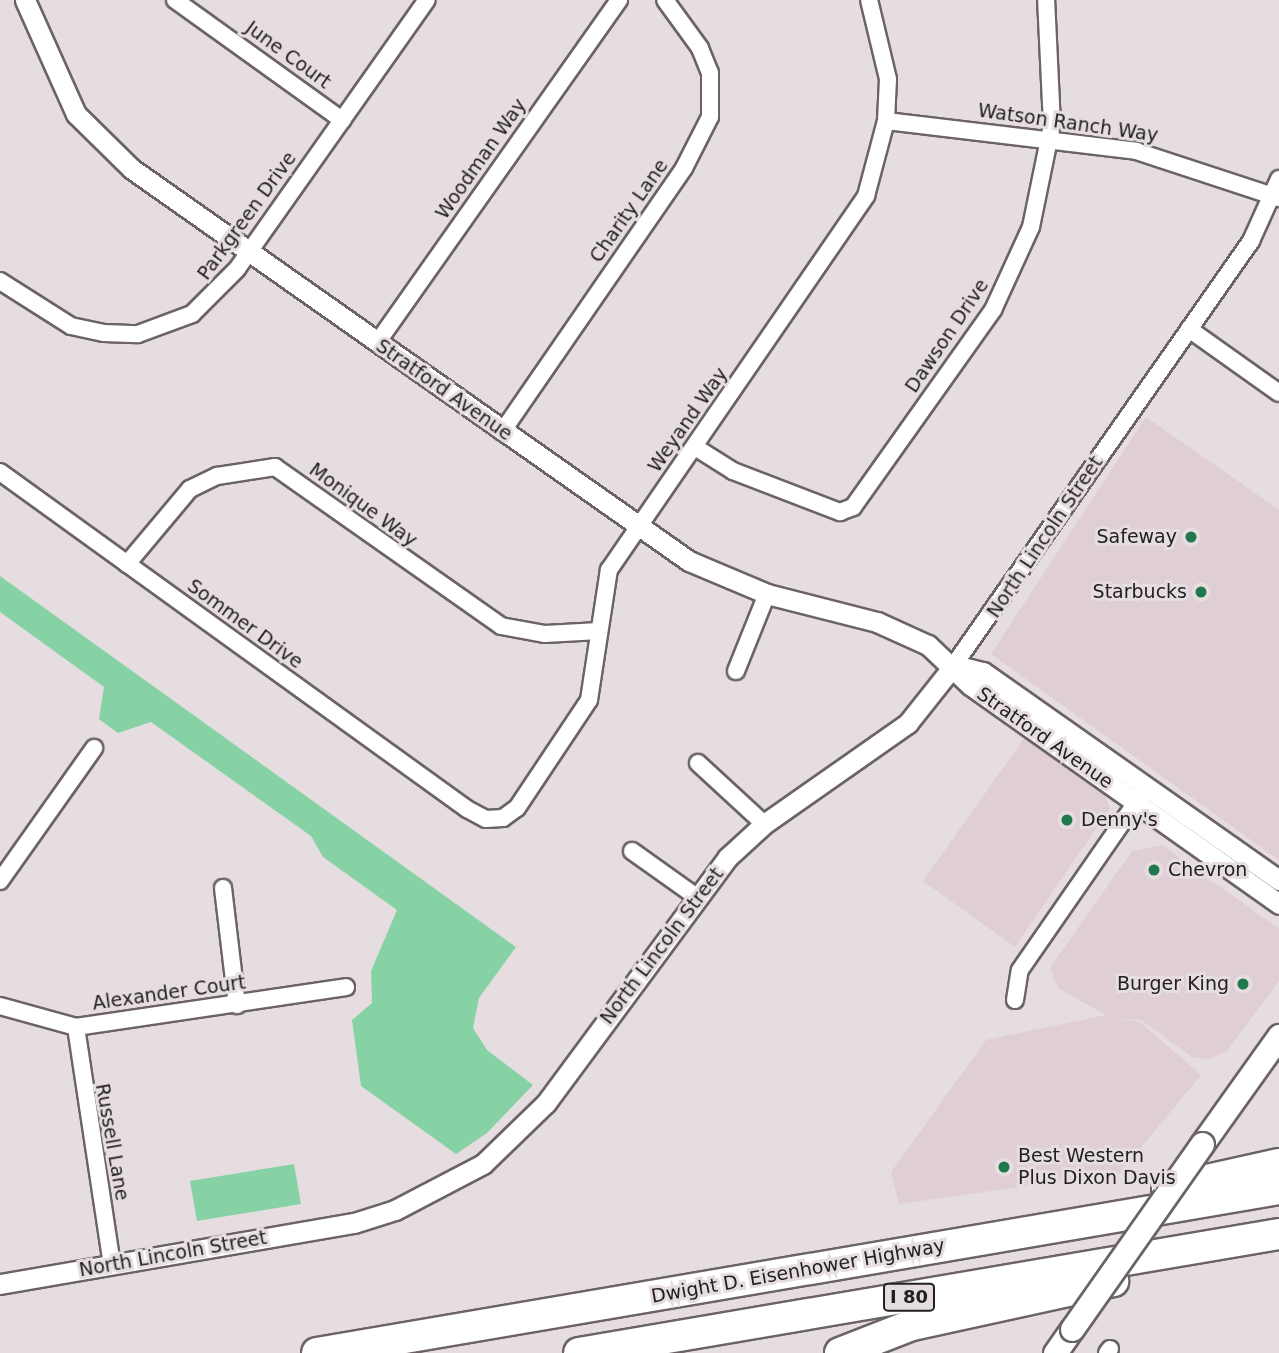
<!DOCTYPE html>
<style>
body{margin:0}
#map{position:relative;width:1279px;height:1353px;overflow:hidden;background:#e6dde0;font-family:"DejaVu Sans",sans-serif}
div>[style]{position:absolute}
.built>*{inset:0;background:#dfced4}
.green>*{inset:0;background:#87d2a5}
.roads{filter:drop-shadow(2px 0 #6b6366) drop-shadow(-2px 0 #6b6366) drop-shadow(0 2px #6b6366) drop-shadow(0 -2px #6b6366)}
.minor>*{height:16px;margin:-8px;padding:0 8px;transform-origin:8px;border-radius:8px;background:#fff}
.tertiary>*{height:19px;margin:-9.5px;padding:0 9.5px;transform-origin:9.5px;border-radius:9.5px;background:#fff}
.secondary>*{height:23px;margin:-11.5px;padding:0 11.5px;transform-origin:11.5px;border-radius:11.5px;background:#fff}
.motorway>*{height:30px;margin:-15px;padding:0 15px;transform-origin:15px;border-radius:15px;background:#fff}
.bridges{filter:drop-shadow(2px 0 #6b6366) drop-shadow(-2px 0 #6b6366) drop-shadow(0 2px #6b6366) drop-shadow(0 -2px #6b6366)}
.secondary-bridge>*{height:23px;margin:-11.5px;padding:0 11.5px;transform-origin:11.5px;border-radius:11.5px;background:#fff}
.dots>*{width:19px;height:19px;translate:-50% -50%;box-sizing:border-box;border:4px solid #e6dde0;border-radius:50%}
span{translate:-50% -50%;white-space:nowrap;text-align:center;line-height:1.15;-webkit-text-stroke:6px #e6dde0;paint-order:stroke}
.shield-label span{padding:2px 5px;background:#e6dde0;border:2px solid;border-radius:5px;-webkit-text-stroke-width:0}
.shield-label{font-size:18px;color:#232021;font-weight:700}
.street-label{font-size:19px;color:#232021}
.poi-label{font-size:19px;color:#232021}
.right{translate:-100% -50%;text-align:right}
.left{translate:0 -50%;text-align:left}
</style>
<div id="map">
<div class="built">
<i style="clip-path:polygon(1146px 417px,1279px 510px,1279px 860px,991px 654px)"></i>
<i style="clip-path:polygon(1025px 737px,1104px 793px,1110px 808px,1015px 947px,923px 881px)"></i>
<i style="clip-path:polygon(1162px 845px,1279px 929px,1279px 981px,1226px 1052px,1209px 1059px,1192px 1057px,1141px 1020px,1116px 1019px,1140px 1022px,1201px 1075px,1120px 1173px,899px 1204px,891px 1172px,986px 1040px,1106px 1015px,1058px 988px,1050px 968px,1132px 851px)"></i>
</div>
<div class="green">
<i style="clip-path:polygon(0 576px,516px 947px,479px 998px,473px 1028px,487px 1050px,533px 1085px,487px 1133px,456px 1154px,361px 1086px,352px 1020px,372px 1003px,371px 971px,397px 910px,323px 857px,311px 836px,151px 722px,118px 733px,99px 719px,104px 687px,0 612px)"></i>
<i style="clip-path:polygon(294px 1164px,301px 1204px,197px 1221px,190px 1181px)"></i>
</div>
<div class="roads">
<div class="minor">
<i style="left:175px;top:0;width:206px;rotate:35.7deg"></i>
<i style="left:886px;top:121px;width:252px;rotate:6.8deg"></i>
<i style="left:1136px;top:151px;width:151px;rotate:18.2deg"></i>
<i style="left:0;top:281px;width:84px;rotate:32.4deg"></i>
<i style="left:71px;top:326px;width:34px;rotate:12deg"></i>
<i style="left:104px;top:333px;width:34px;rotate:2deg"></i>
<i style="left:138px;top:334px;width:58px;rotate:-20.3deg"></i>
<i style="left:192px;top:314px;width:64px;rotate:-45deg"></i>
<i style="left:237px;top:269px;width:329px;rotate:-54.8deg"></i>
<i style="left:1189px;top:329px;width:110px;rotate:35.4deg"></i>
<i style="left:377px;top:343px;width:420px;rotate:-54.8deg"></i>
<i style="left:502px;top:432px;width:321px;rotate:-55.4deg"></i>
<i style="left:684px;top:168px;width:57px;rotate:-63deg"></i>
<i style="left:710px;top:117px;width:44px;rotate:-90deg"></i>
<i style="left:710px;top:73px;width:27px;rotate:-112deg"></i>
<i style="left:700px;top:48px;width:59px;rotate:-126.1deg"></i>
<i style="left:695px;top:447px;width:45px;rotate:32.3deg"></i>
<i style="left:733px;top:471px;width:115px;rotate:21deg"></i>
<i style="left:840px;top:512px;width:14px;rotate:-21deg"></i>
<i style="left:853px;top:507px;width:242px;rotate:-54.6deg"></i>
<i style="left:993px;top:310px;width:91px;rotate:-65.4deg"></i>
<i style="left:1031px;top:227px;width:104px;rotate:-78.4deg"></i>
<i style="left:1052px;top:125px;width:125px;rotate:-92.7deg"></i>
<i style="left:0;top:472px;width:576px;rotate:35.82deg"></i>
<i style="left:467px;top:809px;width:21px;rotate:28deg"></i>
<i style="left:486px;top:819px;width:17px;rotate:-3deg"></i>
<i style="left:503px;top:818px;width:17px;rotate:-36deg"></i>
<i style="left:517px;top:808px;width:130px;rotate:-56.3deg"></i>
<i style="left:589px;top:700px;width:132px;rotate:-81.3deg"></i>
<i style="left:609px;top:570px;width:454px;rotate:-55.5deg"></i>
<i style="left:866px;top:196px;width:78px;rotate:-75.1deg"></i>
<i style="left:886px;top:121px;width:42px;rotate:-87.3deg"></i>
<i style="left:888px;top:79px;width:81px;rotate:-103.5deg"></i>
<i style="left:127px;top:564px;width:98px;rotate:-50deg"></i>
<i style="left:190px;top:489px;width:30px;rotate:-26deg"></i>
<i style="left:217px;top:476px;width:59px;rotate:-8.8deg"></i>
<i style="left:275px;top:467px;width:276px;rotate:35.1deg"></i>
<i style="left:501px;top:626px;width:45px;rotate:10.3deg"></i>
<i style="left:545px;top:634px;width:54px;rotate:-3.2deg"></i>
<i style="left:954px;top:665px;width:518px;rotate:-54.99deg"></i>
<i style="left:1251px;top:241px;width:68px;rotate:-65.7deg"></i>
<i style="left:736px;top:671px;width:83px;rotate:-68.1deg"></i>
<i style="left:698px;top:763px;width:90px;rotate:42.7deg"></i>
<i style="left:632px;top:851px;width:76px;rotate:35.4deg"></i>
<i style="left:0;top:881px;width:163px;rotate:-54.7deg"></i>
<i style="left:223px;top:888px;width:118px;rotate:83.2deg"></i>
<i style="left:1015px;top:1000px;width:30px;rotate:-81deg"></i>
<i style="left:1020px;top:970px;width:214px;rotate:-55.3deg"></i>
<i style="left:0;top:1006px;width:79px;rotate:15.4deg"></i>
<i style="left:76px;top:1027px;width:273px;rotate:-8.4deg"></i>
<i style="left:76px;top:1027px;width:241px;rotate:81.4deg"></i>
<i style="left:1107px;top:1353px;width:5px;rotate:-53deg"></i>
</div>
<div class="tertiary">
<i style="left:25px;top:0;width:125px;rotate:65.9deg"></i>
<i style="left:76px;top:114px;width:78px;rotate:44.5deg"></i>
<i style="left:132px;top:169px;width:681px;rotate:35.14deg"></i>
<i style="left:689px;top:561px;width:85px;rotate:22.9deg"></i>
<i style="left:767px;top:594px;width:114px;rotate:14.3deg"></i>
<i style="left:877px;top:622px;width:56px;rotate:24.3deg"></i>
<i style="left:928px;top:645px;width:58px;rotate:43.6deg"></i>
<i style="left:970px;top:685px;width:379px;rotate:35.3deg"></i>
<i style="left:954px;top:665px;width:30px;rotate:14deg"></i>
<i style="left:983px;top:672px;width:362px;rotate:35.1deg"></i>
<i style="left:0;top:1284px;width:359px;rotate:-9.8deg"></i>
<i style="left:354px;top:1223px;width:43px;rotate:-17.6deg"></i>
<i style="left:395px;top:1210px;width:99px;rotate:-27.6deg"></i>
<i style="left:483px;top:1164px;width:88px;rotate:-44.1deg"></i>
<i style="left:546px;top:1103px;width:305px;rotate:-53.5deg"></i>
<i style="left:727px;top:858px;width:50px;rotate:-42.6deg"></i>
<i style="left:764px;top:824px;width:176px;rotate:-35deg"></i>
<i style="left:908px;top:723px;width:74px;rotate:-51.6deg"></i>
</div>
<div class="secondary">
<i style="left:1202px;top:1144px;width:133px;rotate:-54.5deg"></i>
<i style="left:1055px;top:1353px;width:29px;rotate:-55deg"></i>
</div>
<div class="motorway">
<i style="left:1167px;top:1189px;width:115px;rotate:-12.6deg"></i>
<i style="left:317px;top:1353px;width:976px;rotate:-9.67deg"></i>
<i style="left:579px;top:1353px;width:710px;rotate:-9.65deg"></i>
<i style="left:840px;top:1353px;width:77px;rotate:-21.3deg"></i>
<i style="left:912px;top:1325px;width:206px;rotate:-12.3deg"></i>
</div>
</div>
<div class="bridges">
<div class="secondary-bridge">
<i style="left:1072px;top:1329px;width:226px;rotate:-54.9deg"></i>
</div>
</div>
<div class="dots">
<i style="left:1191px;top:537px;background:#20784c"></i>
<i style="left:1201px;top:592px;background:#20784c"></i>
<i style="left:1067px;top:820px;background:#20784c"></i>
<i style="left:1154px;top:870px;background:#20784c"></i>
<i style="left:1243px;top:984px;background:#20784c"></i>
<i style="left:1004px;top:1167px;background:#20784c"></i>
</div>
<div class="shield-label">
<span style="left:909px;top:1297px">I 80</span>
</div>
<div class="street-label">
<span style="left:288px;top:55px;rotate:36deg">June Court</span>
<span style="left:1068px;top:123px;rotate:8deg">Watson Ranch Way</span>
<span style="left:481px;top:159px;rotate:-55deg">Woodman Way</span>
<span style="left:629px;top:211px;rotate:-55deg">Charity Lane</span>
<span style="left:247px;top:216px;rotate:-54deg">Parkgreen Drive</span>
<span style="left:947px;top:336px;rotate:-56deg">Dawson Drive</span>
<span style="left:444px;top:390px;rotate:35deg">Stratford Avenue</span>
<span style="left:688px;top:420px;rotate:-55deg">Weyand Way</span>
<span style="left:363px;top:505px;rotate:36deg">Monique Way</span>
<span style="left:1045px;top:537px;rotate:-56deg">North Lincoln Street</span>
<span style="left:245px;top:624px;rotate:36deg">Sommer Drive</span>
<span style="left:1045px;top:738px;rotate:35deg">Stratford Avenue</span>
<span style="left:662px;top:946px;rotate:-53deg">North Lincoln Street</span>
<span style="left:169px;top:993px;rotate:-8deg">Alexander Court</span>
<span style="left:112px;top:1142px;rotate:80deg">Russell Lane</span>
<span style="left:173px;top:1254px;rotate:-10deg">North Lincoln Street</span>
<span style="left:798px;top:1271px;rotate:-10deg">Dwight D. Eisenhower Highway</span>
</div>
<div class="poi-label">
<span class="right" style="left:1177px;top:537px">Safeway</span>
<span class="right" style="left:1187px;top:592px">Starbucks</span>
<span class="left" style="left:1081px;top:820px">Denny's</span>
<span class="left" style="left:1168px;top:870px">Chevron</span>
<span class="right" style="left:1229px;top:984px">Burger King</span>
<span class="left" style="left:1018px;top:1167px">Best Western<br>Plus Dixon Davis</span>
</div>
</div>
